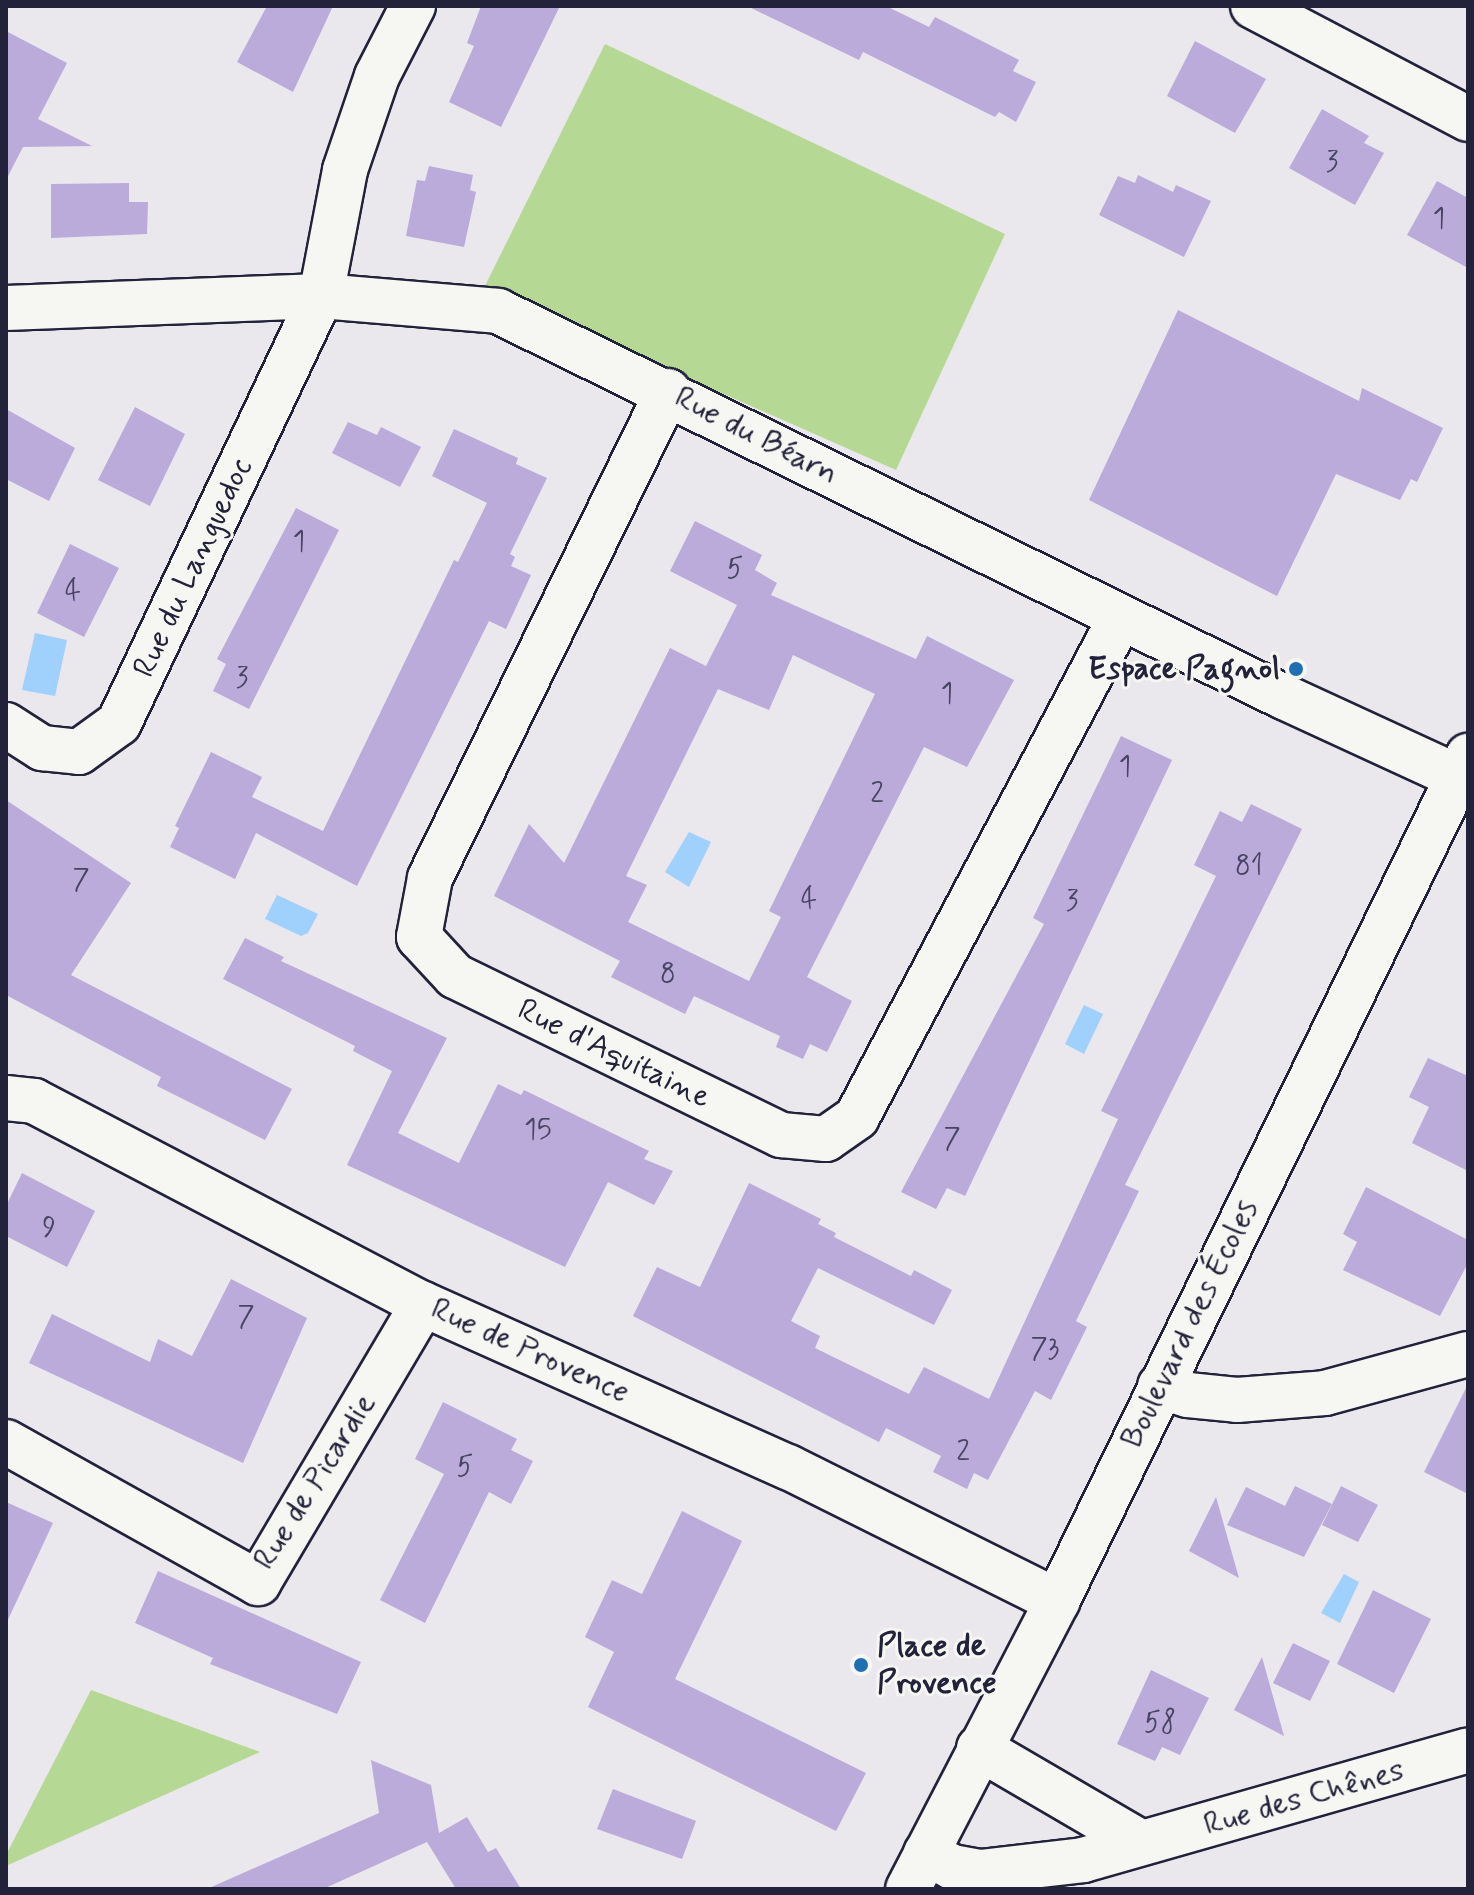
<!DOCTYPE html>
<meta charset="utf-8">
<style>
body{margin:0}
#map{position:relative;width:1474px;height:1895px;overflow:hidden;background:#eae7ed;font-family:Mynerve,sans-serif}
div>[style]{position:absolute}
.green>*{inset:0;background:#b5d994}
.water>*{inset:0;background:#a0d0fc}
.building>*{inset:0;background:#bbabdb}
.roads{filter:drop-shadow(2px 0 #22223b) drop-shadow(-2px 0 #22223b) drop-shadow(0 2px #22223b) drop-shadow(0 -2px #22223b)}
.street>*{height:44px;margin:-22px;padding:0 22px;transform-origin:22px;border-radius:22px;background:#f6f6f2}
.secondary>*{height:44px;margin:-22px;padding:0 22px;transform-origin:22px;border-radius:22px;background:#f6f6f2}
.dots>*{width:22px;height:22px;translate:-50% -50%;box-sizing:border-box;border:4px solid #f6f6f2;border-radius:50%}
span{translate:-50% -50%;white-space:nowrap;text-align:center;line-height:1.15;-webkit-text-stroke:6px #f6f6f2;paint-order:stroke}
.number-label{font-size:28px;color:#484463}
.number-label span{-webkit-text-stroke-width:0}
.street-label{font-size:32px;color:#22223b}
.poi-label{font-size:32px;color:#22223b;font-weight:700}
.right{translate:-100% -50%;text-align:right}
.left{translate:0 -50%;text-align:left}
.frame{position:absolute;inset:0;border:8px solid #22223b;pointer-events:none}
</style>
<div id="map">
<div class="green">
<i style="clip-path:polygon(605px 44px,1005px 234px,896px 470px,484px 288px)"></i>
<i style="clip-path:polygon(91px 1690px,260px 1752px,6px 1866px,6px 1855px)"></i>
</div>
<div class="water">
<i style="clip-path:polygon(35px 633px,67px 640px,55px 696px,22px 690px)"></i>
<i style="clip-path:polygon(689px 832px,711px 842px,689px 887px,665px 872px)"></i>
<i style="clip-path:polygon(277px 895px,318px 914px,308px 933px,301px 936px,265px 919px)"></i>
<i style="clip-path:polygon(1084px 1005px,1103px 1014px,1084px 1054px,1065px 1044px)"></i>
<i style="clip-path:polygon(1344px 1574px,1359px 1582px,1340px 1623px,1321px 1613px)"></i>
</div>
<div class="building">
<i style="clip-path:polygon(267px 6px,333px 6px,293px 92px,237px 62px)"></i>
<i style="clip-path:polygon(481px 6px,560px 6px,501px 127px,449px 102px,474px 46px,467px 43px)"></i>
<i style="clip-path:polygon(747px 6px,886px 6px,929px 27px,935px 17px,1019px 60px,1013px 71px,1036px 82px,1016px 122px,999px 112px,995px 117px,863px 52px,859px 60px)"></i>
<i style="clip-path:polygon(6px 31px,67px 63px,38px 119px,92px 146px,23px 147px,6px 180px)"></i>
<i style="clip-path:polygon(1195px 41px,1266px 79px,1235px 133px,1167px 96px)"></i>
<i style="clip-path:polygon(1322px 109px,1369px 136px,1364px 143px,1384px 153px,1355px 205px,1289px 168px)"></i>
<i style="clip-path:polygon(429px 166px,473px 175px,470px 190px,476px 192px,464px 247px,406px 236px,417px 180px,425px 181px)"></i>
<i style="clip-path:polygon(1138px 175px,1173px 192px,1176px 185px,1211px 201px,1184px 257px,1099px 215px,1118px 176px,1135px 183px)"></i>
<i style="clip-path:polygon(1437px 181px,1468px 198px,1468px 268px,1407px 235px)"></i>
<i style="clip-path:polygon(129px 183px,129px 202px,148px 202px,147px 234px,51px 238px,51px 184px)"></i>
<i style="clip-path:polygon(1178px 310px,1359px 401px,1362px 388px,1443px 428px,1417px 482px,1411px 479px,1400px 500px,1336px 474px,1277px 596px,1089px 500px)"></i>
<i style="clip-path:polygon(135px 407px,185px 434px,150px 506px,98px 480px)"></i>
<i style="clip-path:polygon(6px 409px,75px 448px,49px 501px,6px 479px)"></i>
<i style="clip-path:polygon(348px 422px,377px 435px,381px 427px,421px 447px,400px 487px,332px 453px)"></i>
<i style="clip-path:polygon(454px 429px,518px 458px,516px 464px,547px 478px,510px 554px,515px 557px,511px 566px,531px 575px,506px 629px,489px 621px,357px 886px,256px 833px,235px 879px,170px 847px,179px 828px,175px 826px,211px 752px,262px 777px,252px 797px,323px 831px,454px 560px,458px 562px,487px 503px,432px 476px)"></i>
<i style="clip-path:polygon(296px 508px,339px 530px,249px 709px,213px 691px,226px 664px,217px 659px)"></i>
<i style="clip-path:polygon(evenodd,695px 521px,762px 555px,755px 570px,777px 583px,771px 595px,916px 659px,927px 636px,1014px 680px,967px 767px,924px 747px,807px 977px,852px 1001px,827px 1052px,810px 1044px,803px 1059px,776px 1047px,780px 1036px,694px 996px,685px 1014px,611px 977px,620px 961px,494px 896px,529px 824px,564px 863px,670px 648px,706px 666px,737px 605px,670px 571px,695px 521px,793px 655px,875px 694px,769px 911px,781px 917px,749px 981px,628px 922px,647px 885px,626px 876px,718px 689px,769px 710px,793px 655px)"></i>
<i style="clip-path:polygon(70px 544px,119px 568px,84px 637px,37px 613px)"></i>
<i style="clip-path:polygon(1121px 736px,1172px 760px,965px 1196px,947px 1188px,936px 1209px,901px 1192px,1044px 924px,1033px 918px)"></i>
<i style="clip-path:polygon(6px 800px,131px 883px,71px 975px,292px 1089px,265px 1140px,157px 1086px,161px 1077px,6px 995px)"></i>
<i style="clip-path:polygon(1251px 804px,1302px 829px,1125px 1185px,1139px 1191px,1076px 1321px,1087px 1327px,1051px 1400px,1035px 1391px,988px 1480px,974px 1473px,967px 1489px,933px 1472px,941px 1456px,886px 1428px,879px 1442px,633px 1316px,657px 1267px,700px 1287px,749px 1183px,821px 1219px,818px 1224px,836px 1233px,834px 1237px,911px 1276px,914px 1270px,952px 1290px,934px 1325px,818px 1268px,791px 1321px,820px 1336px,815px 1348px,909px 1394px,924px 1367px,989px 1399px,1118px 1119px,1101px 1111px,1216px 876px,1194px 865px,1220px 811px,1242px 822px)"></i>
<i style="clip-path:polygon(245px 938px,284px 957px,281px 961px,447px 1038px,398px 1133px,459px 1163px,498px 1084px,521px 1095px,524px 1090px,649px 1151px,644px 1159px,673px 1171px,654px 1205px,608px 1182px,565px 1267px,347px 1165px,392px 1071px,353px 1051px,355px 1046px,223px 979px)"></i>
<i style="clip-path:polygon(1428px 1058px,1468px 1076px,1468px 1171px,1412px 1143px,1429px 1107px,1409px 1097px)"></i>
<i style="clip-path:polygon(22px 1173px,95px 1211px,67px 1267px,6px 1236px,6px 1206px)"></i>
<i style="clip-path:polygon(1366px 1187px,1468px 1240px,1468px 1263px,1440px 1316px,1343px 1270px,1357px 1242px,1343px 1234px)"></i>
<i style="clip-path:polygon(231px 1279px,307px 1318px,243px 1463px,29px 1363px,52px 1314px,150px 1362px,158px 1339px,192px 1356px)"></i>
<i style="clip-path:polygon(1468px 1384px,1468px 1494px,1424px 1472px)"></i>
<i style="clip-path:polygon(443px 1402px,517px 1439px,511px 1450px,533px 1461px,511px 1504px,489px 1492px,425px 1623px,380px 1600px,444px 1474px,415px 1459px)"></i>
<i style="clip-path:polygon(1295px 1486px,1332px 1504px,1304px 1557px,1227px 1525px,1246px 1487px,1285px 1506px)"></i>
<i style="clip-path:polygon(1341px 1486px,1378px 1505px,1358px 1542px,1322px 1525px)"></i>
<i style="clip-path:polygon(1216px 1497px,1239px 1578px,1189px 1551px)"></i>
<i style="clip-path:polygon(6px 1502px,53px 1523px,6px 1624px)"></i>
<i style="clip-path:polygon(682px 1511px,742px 1541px,675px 1679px,866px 1773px,836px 1831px,588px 1707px,614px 1652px,585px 1637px,612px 1580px,642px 1594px)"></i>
<i style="clip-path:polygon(158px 1571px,361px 1662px,337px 1714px,210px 1664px,213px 1658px,135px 1623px)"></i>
<i style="clip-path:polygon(1373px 1590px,1431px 1619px,1394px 1693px,1337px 1664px)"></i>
<i style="clip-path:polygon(1293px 1643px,1330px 1661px,1310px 1701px,1273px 1683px)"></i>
<i style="clip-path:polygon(1262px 1657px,1284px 1736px,1234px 1710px)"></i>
<i style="clip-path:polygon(1151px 1670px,1209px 1698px,1180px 1755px,1162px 1747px,1155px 1761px,1117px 1744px)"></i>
<i style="clip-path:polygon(371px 1760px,431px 1785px,439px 1833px,467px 1817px,488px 1852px,496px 1848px,521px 1889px,456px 1889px,427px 1842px,323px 1889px,207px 1889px,379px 1813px)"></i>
<i style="clip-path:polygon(613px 1789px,696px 1821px,682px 1859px,597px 1829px)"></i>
</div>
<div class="roads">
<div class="street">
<i style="left:1253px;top:6px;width:243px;rotate:27.7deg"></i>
<i style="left:6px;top:308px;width:315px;rotate:-2.2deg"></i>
<i style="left:321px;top:296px;width:178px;rotate:4.8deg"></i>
<i style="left:498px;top:311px;width:876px;rotate:26.16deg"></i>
<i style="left:1284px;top:697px;width:192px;rotate:24.7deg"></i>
<i style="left:668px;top:391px;width:542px;rotate:116.05deg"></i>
<i style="left:430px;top:878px;width:60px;rotate:100.6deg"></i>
<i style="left:419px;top:937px;width:53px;rotate:47.3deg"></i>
<i style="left:455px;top:976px;width:363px;rotate:26deg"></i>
<i style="left:781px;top:1135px;width:45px;rotate:5.1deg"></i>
<i style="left:826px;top:1139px;width:38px;rotate:-35deg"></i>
<i style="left:857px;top:1117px;width:565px;rotate:-62.17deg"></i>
<i style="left:6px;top:725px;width:43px;rotate:32.6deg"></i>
<i style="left:42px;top:748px;width:37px;rotate:6deg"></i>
<i style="left:79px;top:752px;width:49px;rotate:-35.9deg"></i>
<i style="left:119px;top:723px;width:472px;rotate:-64.7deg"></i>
<i style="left:321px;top:296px;width:128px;rotate:-79.2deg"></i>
<i style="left:345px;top:170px;width:99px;rotate:-71.2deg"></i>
<i style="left:377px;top:76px;width:79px;rotate:-62.8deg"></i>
<i style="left:6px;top:1098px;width:28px;rotate:6deg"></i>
<i style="left:34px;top:1101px;width:439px;rotate:27.6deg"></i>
<i style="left:423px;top:1304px;width:400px;rotate:24.1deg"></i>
<i style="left:788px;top:1467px;width:301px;rotate:26.5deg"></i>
<i style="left:1160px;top:1386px;width:29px;rotate:18deg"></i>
<i style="left:1188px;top:1395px;width:49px;rotate:5.8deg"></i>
<i style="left:1237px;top:1400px;width:88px;rotate:-4.5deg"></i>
<i style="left:1325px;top:1393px;width:148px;rotate:-15.3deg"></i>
<i style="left:6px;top:1442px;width:289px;rotate:29.2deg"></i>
<i style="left:258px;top:1583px;width:324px;rotate:-59.4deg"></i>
<i style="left:979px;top:1748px;width:184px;rotate:30.3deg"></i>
<i style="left:926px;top:1853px;width:30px;rotate:28deg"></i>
<i style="left:952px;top:1867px;width:28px;rotate:10deg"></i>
<i style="left:980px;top:1872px;width:104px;rotate:-6.6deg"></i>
<i style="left:1083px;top:1860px;width:400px;rotate:-15.9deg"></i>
</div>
<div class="secondary">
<i style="left:908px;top:1889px;width:324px;rotate:-62.6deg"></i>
<i style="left:1057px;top:1601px;width:940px;rotate:-64.06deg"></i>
</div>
</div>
<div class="dots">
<i style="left:1296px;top:669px;background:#1f6fb2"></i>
<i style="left:861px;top:1665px;background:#1f6fb2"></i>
</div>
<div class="number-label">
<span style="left:1332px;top:163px">3</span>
<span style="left:1439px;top:220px">1</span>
<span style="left:299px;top:543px">1</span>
<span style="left:735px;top:570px">5</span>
<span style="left:73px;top:592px">4</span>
<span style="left:242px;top:679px">3</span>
<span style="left:947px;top:695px">1</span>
<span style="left:1125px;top:768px">1</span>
<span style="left:877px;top:795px">2</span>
<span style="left:1249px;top:867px">81</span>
<span style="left:81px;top:881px">7</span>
<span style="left:809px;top:900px">4</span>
<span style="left:1072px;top:902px">3</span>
<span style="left:668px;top:975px">8</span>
<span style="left:538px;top:1131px">15</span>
<span style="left:952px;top:1140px">7</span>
<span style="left:49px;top:1229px">9</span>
<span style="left:246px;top:1318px">7</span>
<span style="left:1045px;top:1350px">73</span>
<span style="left:963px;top:1453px">2</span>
<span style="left:465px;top:1468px">5</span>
<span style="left:1160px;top:1724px">58</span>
</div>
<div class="street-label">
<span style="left:756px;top:436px;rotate:27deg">Rue du Béarn</span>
<span style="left:193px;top:568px;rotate:-65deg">Rue du Languedoc</span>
<span style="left:614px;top:1054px;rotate:26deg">Rue d'Aquitaine</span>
<span style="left:1190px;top:1324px;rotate:-64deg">Boulevard des Écoles</span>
<span style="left:530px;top:1351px;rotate:24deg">Rue de Provence</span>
<span style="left:315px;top:1482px;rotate:-58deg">Rue de Picardie</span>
<span style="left:1304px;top:1798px;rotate:-16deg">Rue des Chênes</span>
</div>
<div class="poi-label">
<span class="right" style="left:1280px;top:669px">Espace Pagnol</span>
<span class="left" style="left:877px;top:1665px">Place de<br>Provence</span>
</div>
<div class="frame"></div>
</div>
